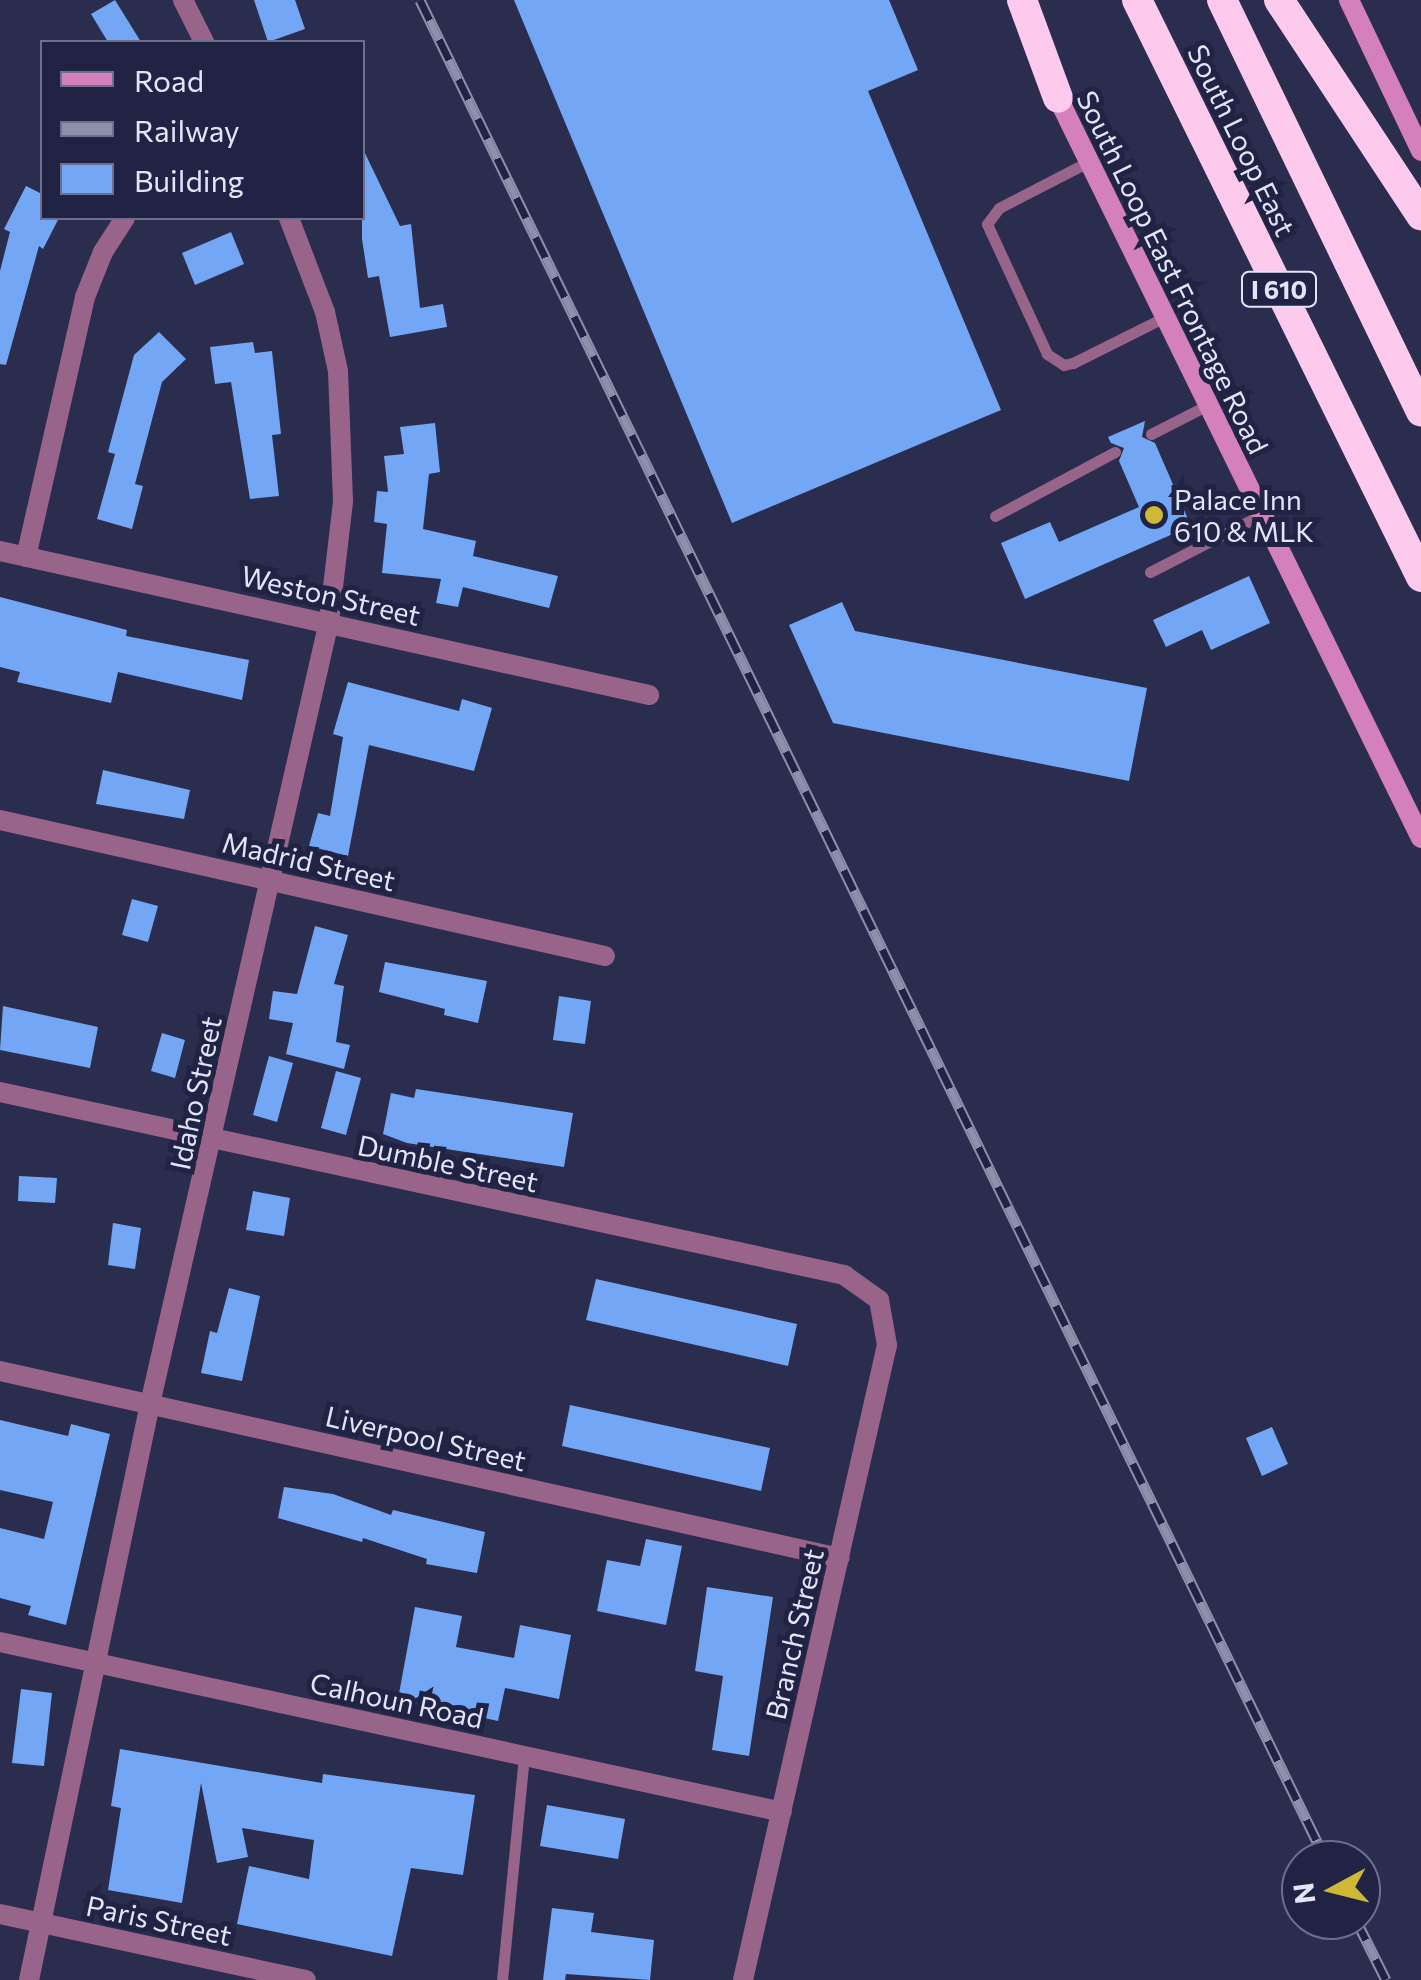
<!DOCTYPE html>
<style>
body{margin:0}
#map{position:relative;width:1421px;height:1980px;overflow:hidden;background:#2a2d4e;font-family:Commissioner,sans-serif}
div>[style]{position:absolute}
.building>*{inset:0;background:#73a7f5}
.lane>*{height:11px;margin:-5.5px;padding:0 5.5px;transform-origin:5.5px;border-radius:5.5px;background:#996489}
.street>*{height:20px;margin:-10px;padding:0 10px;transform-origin:10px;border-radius:10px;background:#996489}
.secondary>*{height:20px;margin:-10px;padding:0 10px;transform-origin:10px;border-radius:10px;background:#d380bb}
.highway>*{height:30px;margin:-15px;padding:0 15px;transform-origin:15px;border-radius:15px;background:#fdc9ed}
.rail>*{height:11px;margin-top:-5.5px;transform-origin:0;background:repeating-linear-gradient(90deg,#202343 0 22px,#8d90ab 0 44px);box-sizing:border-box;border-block:2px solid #8d90ab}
.dots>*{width:28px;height:28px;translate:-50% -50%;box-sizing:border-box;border:5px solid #202343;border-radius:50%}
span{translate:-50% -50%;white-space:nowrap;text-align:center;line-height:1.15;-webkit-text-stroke:10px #202343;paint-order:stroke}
.shield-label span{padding:2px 8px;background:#202343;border:2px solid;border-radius:8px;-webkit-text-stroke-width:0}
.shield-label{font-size:25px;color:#e1e4fa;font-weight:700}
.street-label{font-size:28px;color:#e1e4fa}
.poi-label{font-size:28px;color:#e1e4fa}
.left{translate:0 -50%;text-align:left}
.legend{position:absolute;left:40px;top:40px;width:325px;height:180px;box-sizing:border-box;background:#202343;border:2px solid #6d708c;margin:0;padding:12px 18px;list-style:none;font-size:30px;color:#e1e4fa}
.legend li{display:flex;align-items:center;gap:20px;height:50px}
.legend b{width:50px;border:2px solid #6d708c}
.north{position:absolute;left:1281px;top:1840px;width:100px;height:100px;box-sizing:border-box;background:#202343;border:2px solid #6d708c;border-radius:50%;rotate:263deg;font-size:28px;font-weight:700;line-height:40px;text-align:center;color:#e1e4fa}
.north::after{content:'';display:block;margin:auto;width:35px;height:45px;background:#d0b837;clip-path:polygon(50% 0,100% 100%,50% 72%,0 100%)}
</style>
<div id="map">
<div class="building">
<i style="clip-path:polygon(115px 0,141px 42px,108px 42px,91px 14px)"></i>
<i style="clip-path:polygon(254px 0,295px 0,305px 29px,268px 42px)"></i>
<i style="clip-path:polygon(514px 0,889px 0,918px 70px,868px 91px,1001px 410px,732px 523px)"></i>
<i style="clip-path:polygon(362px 147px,400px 226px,411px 224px,420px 308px,443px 304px,447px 327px,390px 337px,379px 276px,368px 278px,362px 239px)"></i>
<i style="clip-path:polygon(26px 186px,42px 194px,42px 218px,59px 218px,43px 249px,39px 246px,6px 365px,0 364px,0 271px,10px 232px,4px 229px)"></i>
<i style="clip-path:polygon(231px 232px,244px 264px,195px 285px,182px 253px)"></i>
<i style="clip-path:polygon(159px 332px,186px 359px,162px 382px,135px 484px,143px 486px,132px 529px,97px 519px,115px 454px,108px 452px,134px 355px)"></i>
<i style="clip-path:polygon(253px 342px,255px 353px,272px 351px,281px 434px,272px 435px,279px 496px,250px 499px,231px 382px,215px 384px,210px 347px)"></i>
<i style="clip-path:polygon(1145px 421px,1142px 437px,1155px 443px,1191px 526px,1025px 599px,1001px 543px,1050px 522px,1059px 542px,1139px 507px,1119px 461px,1124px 448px,1111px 443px,1108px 437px)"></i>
<i style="clip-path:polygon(435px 423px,440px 472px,429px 474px,423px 529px,476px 541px,473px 556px,558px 576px,549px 608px,463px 587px,458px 607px,436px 603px,441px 579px,382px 573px,387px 524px,374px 522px,377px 491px,388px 492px,384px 456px,404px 454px,400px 427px)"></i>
<i style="clip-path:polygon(1249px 576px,1270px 623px,1211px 650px,1202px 630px,1166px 647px,1153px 620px)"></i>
<i style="clip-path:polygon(0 597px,127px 630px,126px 636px,249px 660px,242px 700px,118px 672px,111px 703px,17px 682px,20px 672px,0 667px)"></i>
<i style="clip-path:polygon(842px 602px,855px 631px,1147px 688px,1129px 781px,833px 723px,789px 625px)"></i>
<i style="clip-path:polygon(348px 682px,459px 711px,462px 699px,492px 708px,474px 771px,369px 745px,348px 856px,309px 846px,318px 813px,330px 816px,343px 737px,333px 734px)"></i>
<i style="clip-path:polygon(103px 770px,190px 790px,184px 819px,96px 804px)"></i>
<i style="clip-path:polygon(132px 899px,158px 906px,148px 942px,122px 935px)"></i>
<i style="clip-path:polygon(315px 926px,348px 935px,334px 984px,344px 986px,336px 1042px,350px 1045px,344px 1069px,286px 1054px,293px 1023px,269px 1019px,273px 991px,297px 994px)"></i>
<i style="clip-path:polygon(385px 962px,487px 981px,478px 1023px,444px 1015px,445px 1009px,379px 992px)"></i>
<i style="clip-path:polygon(559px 996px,591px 1001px,585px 1044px,553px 1040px)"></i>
<i style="clip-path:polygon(3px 1006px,98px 1027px,90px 1068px,0 1050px)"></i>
<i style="clip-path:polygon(162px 1033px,185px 1040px,175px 1078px,151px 1071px)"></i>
<i style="clip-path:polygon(269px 1056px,293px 1063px,277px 1122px,253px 1115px)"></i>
<i style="clip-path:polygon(336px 1071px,361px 1078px,346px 1135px,321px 1128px)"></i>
<i style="clip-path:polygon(416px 1089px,573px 1113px,564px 1167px,407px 1143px,383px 1134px,391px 1093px,414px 1098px)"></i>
<i style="clip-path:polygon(19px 1176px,57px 1178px,55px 1203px,18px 1201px)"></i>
<i style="clip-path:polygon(253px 1191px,290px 1198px,284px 1236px,246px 1230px)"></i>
<i style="clip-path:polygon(113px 1223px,141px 1228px,135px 1269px,108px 1265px)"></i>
<i style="clip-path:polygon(596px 1279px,797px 1324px,788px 1366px,586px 1320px)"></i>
<i style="clip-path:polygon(229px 1288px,260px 1296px,242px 1381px,201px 1373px,210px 1331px,217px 1333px)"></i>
<i style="clip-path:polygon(570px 1405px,770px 1448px,761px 1491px,562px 1446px)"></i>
<i style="clip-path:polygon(0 1420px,68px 1436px,71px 1424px,110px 1434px,66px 1625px,28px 1615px,31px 1606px,0 1598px,0 1528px,44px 1539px,53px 1502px,0 1490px)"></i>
<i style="clip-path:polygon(1272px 1427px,1288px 1464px,1262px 1476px,1246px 1438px)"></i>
<i style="clip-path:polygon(284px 1487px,333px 1494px,391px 1515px,393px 1510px,485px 1532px,477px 1573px,426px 1564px,427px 1559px,363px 1538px,362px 1542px,278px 1518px)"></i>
<i style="clip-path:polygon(646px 1539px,682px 1546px,666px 1625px,597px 1611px,607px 1560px,640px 1566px)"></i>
<i style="clip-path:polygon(707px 1587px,773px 1597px,749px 1756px,712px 1750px,723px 1676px,695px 1671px)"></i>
<i style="clip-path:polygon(415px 1607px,462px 1616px,456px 1647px,514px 1658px,520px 1625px,571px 1635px,559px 1699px,505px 1688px,498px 1721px,398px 1699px)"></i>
<i style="clip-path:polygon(21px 1689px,52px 1693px,44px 1766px,12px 1763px)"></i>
<i style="clip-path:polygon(120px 1749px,322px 1783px,323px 1774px,475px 1795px,463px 1875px,411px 1868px,392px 1956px,237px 1924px,249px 1866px,309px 1879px,314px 1840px,242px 1828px,248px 1857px,217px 1863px,201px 1783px,182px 1903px,108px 1890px,121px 1808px,111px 1806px)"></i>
<i style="clip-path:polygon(547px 1805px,625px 1819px,618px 1859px,540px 1846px)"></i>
<i style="clip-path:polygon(552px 1908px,594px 1913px,591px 1932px,654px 1940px,650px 1980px,566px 1974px,565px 1980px,543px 1980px)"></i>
</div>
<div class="lane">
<i style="left:1088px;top:162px;width:100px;rotate:152.7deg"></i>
<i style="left:999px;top:208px;width:20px;rotate:127deg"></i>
<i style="left:987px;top:224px;width:143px;rotate:65.2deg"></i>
<i style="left:1047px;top:354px;width:20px;rotate:33deg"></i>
<i style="left:1064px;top:365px;width:9px;rotate:-13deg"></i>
<i style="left:1073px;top:363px;width:103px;rotate:-26.6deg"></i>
<i style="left:1151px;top:434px;width:64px;rotate:-27deg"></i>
<i style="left:995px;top:516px;width:136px;rotate:-28.1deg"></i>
<i style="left:1150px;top:572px;width:125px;rotate:-27.2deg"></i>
<i style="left:502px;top:1980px;width:225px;rotate:-84.4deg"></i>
</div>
<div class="street">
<i style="left:183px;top:0;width:47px;rotate:63.4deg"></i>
<i style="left:0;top:551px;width:665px;rotate:12.51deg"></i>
<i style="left:26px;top:557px;width:267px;rotate:-77.2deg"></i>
<i style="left:85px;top:297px;width:48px;rotate:-68.2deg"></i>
<i style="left:103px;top:252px;width:40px;rotate:-57.1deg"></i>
<i style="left:0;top:820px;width:620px;rotate:12.67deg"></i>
<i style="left:0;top:1092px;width:864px;rotate:12.23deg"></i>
<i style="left:844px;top:1275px;width:43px;rotate:35.5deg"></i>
<i style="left:879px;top:1300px;width:46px;rotate:79.9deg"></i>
<i style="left:887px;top:1345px;width:651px;rotate:102.78deg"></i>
<i style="left:0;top:1371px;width:860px;rotate:12.56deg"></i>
<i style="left:0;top:1642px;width:800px;rotate:12.26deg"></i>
<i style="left:0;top:1914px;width:313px;rotate:12.2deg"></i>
<i style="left:29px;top:1980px;width:589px;rotate:-78.14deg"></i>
<i style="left:150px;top:1404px;width:803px;rotate:-77.12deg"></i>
<i style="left:329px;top:621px;width:121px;rotate:-83.3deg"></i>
<i style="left:343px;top:501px;width:130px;rotate:-92.2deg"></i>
<i style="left:338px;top:371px;width:60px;rotate:-102.4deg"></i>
<i style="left:325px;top:312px;width:101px;rotate:-111deg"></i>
</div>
<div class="secondary">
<i style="left:1349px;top:0;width:167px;rotate:64.5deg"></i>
<i style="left:1054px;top:90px;width:833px;rotate:63.87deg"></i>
</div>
<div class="highway">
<i style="left:1022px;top:0;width:104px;rotate:69.8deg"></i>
<i style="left:1137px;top:0;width:643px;rotate:63.79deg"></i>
<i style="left:1222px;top:0;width:457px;rotate:64.2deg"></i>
<i style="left:1279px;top:0;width:258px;rotate:56.6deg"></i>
</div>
<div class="rail">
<i style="left:420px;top:0;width:2069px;rotate:64.03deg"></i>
<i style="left:1356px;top:1920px;width:67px;rotate:63.4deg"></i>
</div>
<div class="dots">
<i style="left:1154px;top:515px;background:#d0b837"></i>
</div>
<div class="shield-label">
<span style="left:1279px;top:289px">I 610</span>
</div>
<div class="street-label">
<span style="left:1242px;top:140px;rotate:64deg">South Loop East</span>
<span style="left:1173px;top:272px;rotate:64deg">South Loop East Frontage Road</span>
<span style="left:331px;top:595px;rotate:13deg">Weston Street</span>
<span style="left:309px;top:861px;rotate:13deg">Madrid Street</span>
<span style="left:195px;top:1093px;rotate:-78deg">Idaho Street</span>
<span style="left:448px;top:1163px;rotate:12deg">Dumble Street</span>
<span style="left:426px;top:1438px;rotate:13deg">Liverpool Street</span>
<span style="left:794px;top:1634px;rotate:-77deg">Branch Street</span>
<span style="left:397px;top:1700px;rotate:12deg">Calhoun Road</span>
<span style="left:159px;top:1920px;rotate:12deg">Paris Street</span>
</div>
<div class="poi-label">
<span class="left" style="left:1174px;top:515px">Palace Inn<br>610 &amp; MLK</span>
</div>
<ul class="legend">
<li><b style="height:12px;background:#d380bb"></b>Road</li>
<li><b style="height:12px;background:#8d90ab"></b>Railway</li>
<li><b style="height:28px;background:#73a7f5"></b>Building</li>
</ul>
<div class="north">N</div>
</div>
